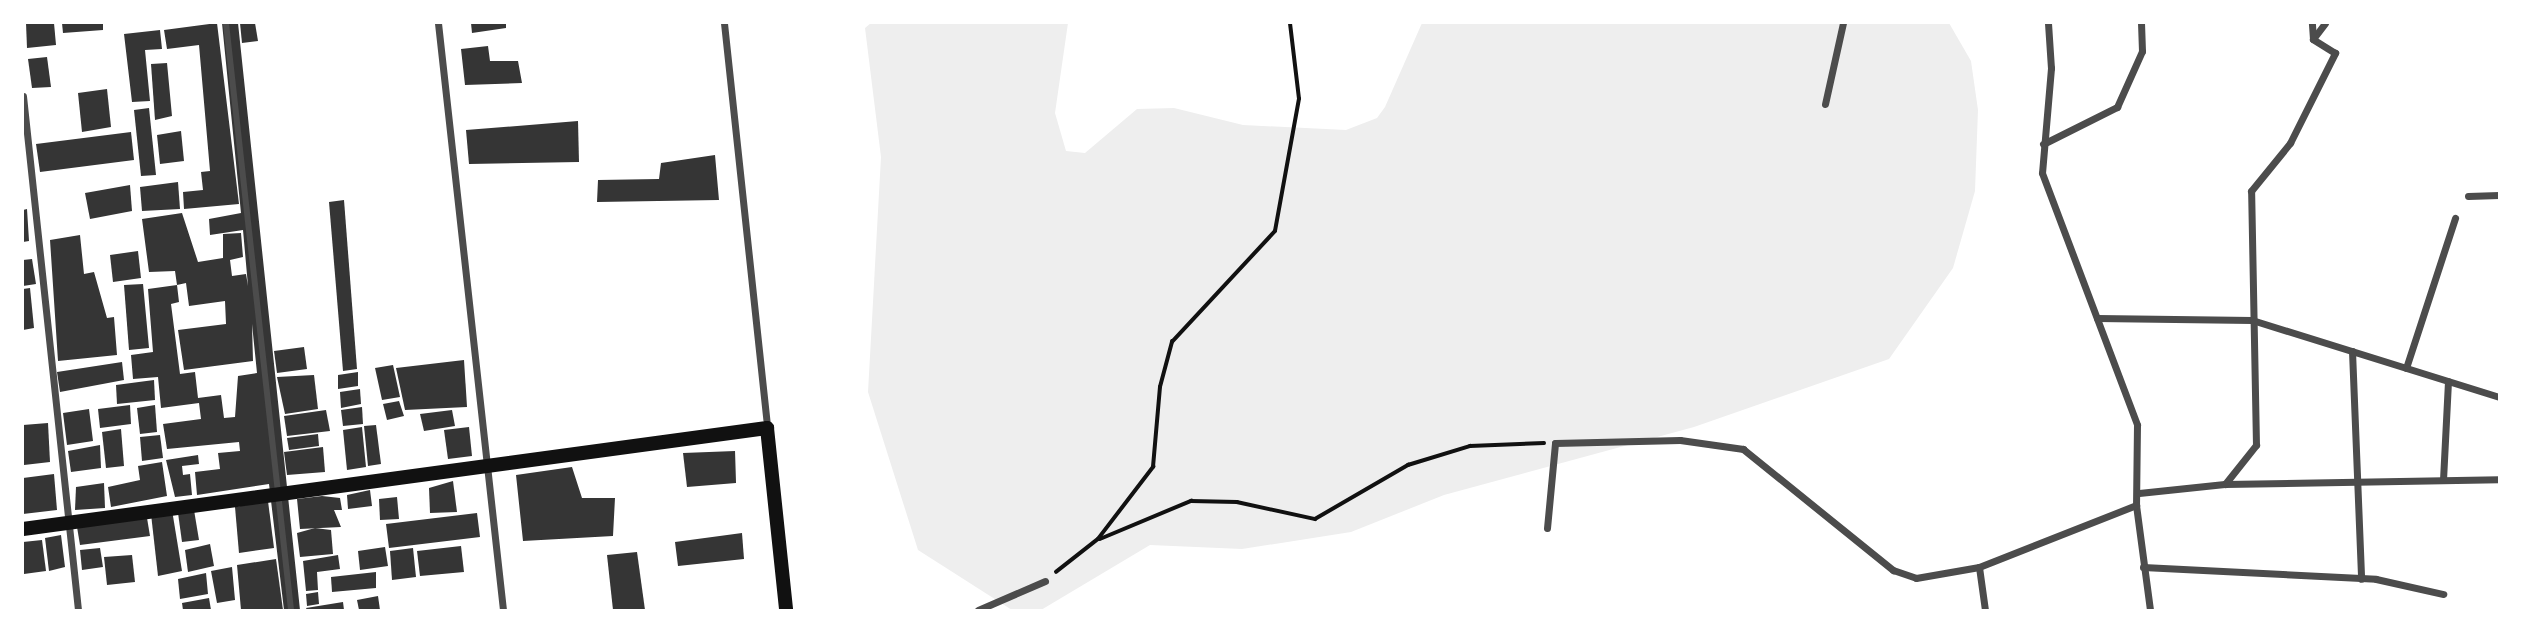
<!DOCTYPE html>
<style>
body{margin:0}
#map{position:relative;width:2522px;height:633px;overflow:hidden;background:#fff;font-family:Helvetica,sans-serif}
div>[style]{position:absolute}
.green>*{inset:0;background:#eee}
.building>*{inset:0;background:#353535}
.path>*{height:3.5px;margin:-1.75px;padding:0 1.75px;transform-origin:1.75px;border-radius:1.75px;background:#111}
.pedestrian>*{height:6px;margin:-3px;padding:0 3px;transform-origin:3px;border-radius:3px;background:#4c4c4c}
.minor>*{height:7px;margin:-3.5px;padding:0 3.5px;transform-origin:3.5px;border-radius:3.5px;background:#4c4c4c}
.secondary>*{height:14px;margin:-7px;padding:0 7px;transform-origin:7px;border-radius:7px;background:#111}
span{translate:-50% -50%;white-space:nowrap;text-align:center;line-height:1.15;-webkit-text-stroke:7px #fff;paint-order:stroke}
.frame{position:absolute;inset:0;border:24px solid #fff;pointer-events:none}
</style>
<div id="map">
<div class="green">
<i style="clip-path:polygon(871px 23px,1068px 23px,1055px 113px,1066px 151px,1085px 153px,1137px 109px,1174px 108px,1243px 125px,1346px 130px,1377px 118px,1385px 107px,1422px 23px,1949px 23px,1971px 61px,1978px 110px,1975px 191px,1953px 268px,1889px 359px,1694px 427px,1444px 495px,1351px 532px,1242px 549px,1150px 545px,1041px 610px,1012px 610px,918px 550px,868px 392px,881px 157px,865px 28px)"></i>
</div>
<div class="building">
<i style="clip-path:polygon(26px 23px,54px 23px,56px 45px,27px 48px)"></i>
<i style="clip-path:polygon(62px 23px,103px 23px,103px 30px,63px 33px)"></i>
<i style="clip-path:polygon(217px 23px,239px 204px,184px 209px,183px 192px,203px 190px,201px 172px,210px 171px,199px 45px,167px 49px,164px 30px)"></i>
<i style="clip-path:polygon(evenodd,222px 23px,238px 23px,300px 610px,284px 610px,269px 484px,197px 495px,195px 472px,220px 469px,218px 453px,240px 451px,239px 442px,167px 449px,163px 424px,201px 419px,199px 403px,161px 408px,158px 377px,133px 379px,131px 355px,153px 352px,148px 289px,177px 285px,175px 271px,149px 272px,142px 219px,182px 213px,198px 262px,223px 258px,223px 234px,241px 233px,243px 257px,230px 260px,232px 276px,246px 274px,248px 286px,243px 230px,210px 235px,209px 219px,241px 213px,222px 23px,186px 283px,189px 306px,225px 301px,226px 324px,178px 330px,184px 370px,253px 361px,252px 324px,257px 373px,238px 376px,235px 417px,224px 418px,221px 395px,198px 398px,195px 372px,180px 374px,171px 304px,179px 302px,177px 285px,186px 283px)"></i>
<i style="clip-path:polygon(240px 23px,255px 23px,258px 41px,242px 43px)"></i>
<i style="clip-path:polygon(471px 23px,506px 23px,506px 28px,472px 33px)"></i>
<i style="clip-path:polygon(160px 30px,162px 49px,145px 50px,150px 101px,132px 102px,124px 34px)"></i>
<i style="clip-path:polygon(488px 46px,490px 61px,518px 61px,522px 83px,465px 85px,461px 49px)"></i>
<i style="clip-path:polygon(47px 57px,51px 87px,32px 88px,28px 59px)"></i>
<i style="clip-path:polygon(167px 63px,172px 116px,155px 120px,151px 64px)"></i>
<i style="clip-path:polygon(107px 89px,111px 127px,82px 132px,78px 93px)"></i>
<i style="clip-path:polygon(149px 108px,156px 175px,141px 176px,134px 110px)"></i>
<i style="clip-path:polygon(578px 121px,579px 162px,469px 164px,466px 130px)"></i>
<i style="clip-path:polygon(181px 131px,184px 161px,160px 164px,157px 135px)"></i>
<i style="clip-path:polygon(131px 132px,134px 160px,40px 172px,36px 144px)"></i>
<i style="clip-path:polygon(715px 155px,719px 200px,597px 202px,598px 180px,659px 179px,661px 163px)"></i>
<i style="clip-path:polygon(178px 182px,180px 209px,142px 211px,140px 187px)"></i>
<i style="clip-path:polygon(130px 185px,132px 211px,90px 219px,85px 193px)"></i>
<i style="clip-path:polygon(344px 200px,357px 369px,343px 371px,329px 202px)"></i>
<i style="clip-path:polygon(27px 209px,29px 241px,23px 242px,23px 210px)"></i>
<i style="clip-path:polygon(80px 235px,84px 274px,94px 272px,107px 318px,114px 317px,117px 355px,58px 361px,50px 240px)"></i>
<i style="clip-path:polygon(138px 251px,141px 278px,113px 282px,110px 255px)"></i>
<i style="clip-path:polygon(32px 259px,36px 284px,23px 286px,23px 260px)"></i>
<i style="clip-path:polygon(143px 284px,149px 348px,129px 350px,124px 285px)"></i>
<i style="clip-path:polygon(30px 288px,34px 328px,23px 330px,23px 289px)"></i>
<i style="clip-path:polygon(304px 347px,307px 369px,277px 373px,274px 351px)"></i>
<i style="clip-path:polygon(464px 360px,467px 407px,405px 410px,396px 368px)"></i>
<i style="clip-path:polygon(122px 362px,124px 380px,60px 392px,57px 372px)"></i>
<i style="clip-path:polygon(393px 365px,400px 397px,382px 400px,375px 368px)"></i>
<i style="clip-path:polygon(358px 372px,358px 386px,338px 389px,338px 375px)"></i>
<i style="clip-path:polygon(314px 375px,318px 409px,285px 414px,277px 377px)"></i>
<i style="clip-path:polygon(154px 380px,155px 400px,117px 404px,116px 385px)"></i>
<i style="clip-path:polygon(360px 389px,361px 404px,341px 408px,340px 392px)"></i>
<i style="clip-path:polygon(399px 401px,404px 416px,387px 420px,383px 404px)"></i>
<i style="clip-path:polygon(130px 405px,131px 424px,100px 428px,98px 409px)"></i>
<i style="clip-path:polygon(155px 405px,157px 432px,140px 434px,137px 408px)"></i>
<i style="clip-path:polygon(362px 407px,363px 424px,343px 426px,341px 410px)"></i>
<i style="clip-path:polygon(89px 409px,93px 441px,67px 445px,63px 413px)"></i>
<i style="clip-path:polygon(326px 410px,330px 431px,287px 436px,284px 416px)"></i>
<i style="clip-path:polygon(452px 410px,455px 426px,424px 431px,420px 414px)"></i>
<i style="clip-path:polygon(48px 423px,50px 462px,24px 465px,23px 425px)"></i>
<i style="clip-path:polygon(376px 425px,381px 464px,368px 466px,364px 426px)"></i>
<i style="clip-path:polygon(362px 427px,366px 467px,347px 470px,343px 430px)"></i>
<i style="clip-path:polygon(469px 427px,472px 456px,448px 459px,444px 430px)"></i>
<i style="clip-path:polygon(121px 429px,124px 466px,106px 468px,102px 432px)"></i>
<i style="clip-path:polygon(318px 434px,319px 446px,289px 450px,287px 438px)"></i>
<i style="clip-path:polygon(160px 435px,163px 458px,142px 461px,140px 437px)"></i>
<i style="clip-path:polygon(100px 445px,101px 468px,71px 472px,68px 451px)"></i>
<i style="clip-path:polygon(323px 447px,325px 472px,287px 475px,284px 452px)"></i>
<i style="clip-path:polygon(735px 451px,736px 483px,687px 487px,683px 453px)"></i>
<i style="clip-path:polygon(198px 455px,199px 464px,182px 466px,183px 475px,190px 474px,192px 495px,175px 497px,166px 460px)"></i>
<i style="clip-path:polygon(162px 462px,167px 496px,111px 507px,108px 487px,140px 480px,138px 466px)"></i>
<i style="clip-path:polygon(572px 467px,582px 498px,615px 498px,613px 536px,523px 541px,516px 475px)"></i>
<i style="clip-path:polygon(54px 474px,57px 510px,23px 514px,23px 478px)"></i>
<i style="clip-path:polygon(453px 481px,457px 512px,430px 513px,429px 488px)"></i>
<i style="clip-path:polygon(104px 483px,105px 508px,75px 510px,76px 487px)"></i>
<i style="clip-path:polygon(370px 490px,372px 506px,348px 509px,347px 495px)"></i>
<i style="clip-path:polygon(322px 496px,340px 498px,342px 510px,334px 510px,341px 527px,300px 529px,297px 499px)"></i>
<i style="clip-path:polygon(397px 497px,399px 519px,380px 520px,379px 499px)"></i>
<i style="clip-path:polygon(268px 501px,274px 548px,239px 553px,235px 507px)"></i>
<i style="clip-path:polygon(172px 510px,182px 571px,158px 576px,151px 514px)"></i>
<i style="clip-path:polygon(194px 510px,199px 540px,182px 542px,178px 513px)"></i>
<i style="clip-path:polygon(477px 513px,480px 537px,389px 548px,386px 524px)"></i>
<i style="clip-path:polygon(147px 518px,150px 536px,80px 545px,77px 527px)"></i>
<i style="clip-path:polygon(315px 528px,331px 530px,333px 554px,300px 557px,297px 533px)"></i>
<i style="clip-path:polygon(742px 533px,744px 559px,678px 566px,675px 542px)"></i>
<i style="clip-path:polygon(61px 535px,65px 567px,49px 571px,45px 538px)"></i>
<i style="clip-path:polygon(42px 540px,46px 571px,24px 574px,23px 542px)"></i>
<i style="clip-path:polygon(210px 544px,214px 566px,188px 572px,185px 550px)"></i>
<i style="clip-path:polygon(461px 546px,464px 572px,420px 576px,417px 551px)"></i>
<i style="clip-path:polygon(385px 547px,388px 566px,360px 570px,358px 551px)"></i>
<i style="clip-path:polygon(100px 548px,103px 567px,82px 570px,80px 550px)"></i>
<i style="clip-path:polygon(413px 548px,416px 577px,392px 580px,390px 551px)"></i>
<i style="clip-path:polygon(637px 552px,645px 610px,613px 610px,607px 555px)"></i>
<i style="clip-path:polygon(132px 555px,135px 582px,107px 585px,104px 557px)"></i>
<i style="clip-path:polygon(338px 555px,340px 569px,317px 572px,318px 590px,306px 591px,303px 561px)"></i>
<i style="clip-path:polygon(276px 559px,283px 610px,241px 610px,237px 565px)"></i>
<i style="clip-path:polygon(232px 567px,235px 600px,217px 603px,211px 571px)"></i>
<i style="clip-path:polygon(376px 572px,376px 588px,332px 592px,331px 577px)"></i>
<i style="clip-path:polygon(206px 573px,208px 594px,180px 599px,178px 579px)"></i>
<i style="clip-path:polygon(318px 592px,319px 604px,307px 606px,306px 594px)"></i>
<i style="clip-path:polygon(378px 596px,380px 610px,359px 610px,357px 600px)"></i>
<i style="clip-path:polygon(209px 598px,211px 610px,183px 610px,182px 603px)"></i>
<i style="clip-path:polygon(343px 602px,344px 610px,307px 610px,306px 608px)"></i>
</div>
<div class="path">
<i style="left:1100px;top:539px;width:99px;rotate:-22.7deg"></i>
<i style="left:1191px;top:501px;width:46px;rotate:1.2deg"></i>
<i style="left:1237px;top:502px;width:80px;rotate:12.3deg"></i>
<i style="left:1315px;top:519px;width:108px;rotate:-30.1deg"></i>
<i style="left:1408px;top:465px;width:65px;rotate:-17deg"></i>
<i style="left:1470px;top:446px;width:74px;rotate:-2.3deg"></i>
<i style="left:1056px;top:572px;width:53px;rotate:-38.2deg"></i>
<i style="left:1098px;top:539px;width:91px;rotate:-52.6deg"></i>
<i style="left:1153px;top:467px;width:80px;rotate:-85deg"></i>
<i style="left:1160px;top:387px;width:47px;rotate:-75.1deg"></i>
<i style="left:1172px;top:342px;width:151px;rotate:-47.1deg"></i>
<i style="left:1275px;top:231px;width:134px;rotate:-79.7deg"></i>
<i style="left:1299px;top:99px;width:77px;rotate:-96.8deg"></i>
</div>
<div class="pedestrian">
<i style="left:226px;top:23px;width:591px;rotate:83.68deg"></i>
</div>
<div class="minor">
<i style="left:438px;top:23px;width:591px;rotate:83.68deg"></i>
<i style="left:724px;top:23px;width:407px;rotate:83.9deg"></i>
<i style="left:2048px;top:23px;width:45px;rotate:86.2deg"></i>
<i style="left:2051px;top:68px;width:105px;rotate:94.9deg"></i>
<i style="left:2042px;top:173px;width:269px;rotate:69.3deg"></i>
<i style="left:2137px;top:425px;width:80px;rotate:90.7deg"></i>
<i style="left:2136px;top:505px;width:106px;rotate:82.4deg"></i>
<i style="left:2313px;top:39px;width:20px;rotate:-53deg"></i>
<i style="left:23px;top:96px;width:517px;rotate:83.89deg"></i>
<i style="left:1825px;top:104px;width:83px;rotate:-77.5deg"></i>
<i style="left:2043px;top:144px;width:83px;rotate:-26.6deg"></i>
<i style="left:2117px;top:107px;width:61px;rotate:-65.9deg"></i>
<i style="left:2142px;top:51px;width:28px;rotate:-92deg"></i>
<i style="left:2468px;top:196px;width:31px;rotate:-2deg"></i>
<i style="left:2097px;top:318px;width:155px;rotate:0.7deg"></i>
<i style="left:2252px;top:320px;width:259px;rotate:17.3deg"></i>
<i style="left:2352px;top:351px;width:228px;rotate:87.7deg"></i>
<i style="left:2406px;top:368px;width:158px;rotate:-71.9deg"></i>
<i style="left:2443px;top:480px;width:99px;rotate:-87.1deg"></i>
<i style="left:2225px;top:484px;width:274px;rotate:-1deg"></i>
<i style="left:2139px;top:493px;width:86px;rotate:-6deg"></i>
<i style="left:2225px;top:484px;width:50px;rotate:-51.5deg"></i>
<i style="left:2256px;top:445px;width:254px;rotate:-91.1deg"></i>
<i style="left:2251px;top:191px;width:62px;rotate:-50.9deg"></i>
<i style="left:2290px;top:143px;width:101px;rotate:-63.4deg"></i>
<i style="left:2335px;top:53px;width:26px;rotate:-148deg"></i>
<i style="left:2313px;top:39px;width:16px;rotate:-94deg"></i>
<i style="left:1547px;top:528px;width:85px;rotate:-84.6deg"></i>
<i style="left:1555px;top:443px;width:125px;rotate:-1.4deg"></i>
<i style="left:1680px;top:440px;width:64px;rotate:8.1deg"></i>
<i style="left:1743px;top:449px;width:193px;rotate:38.9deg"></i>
<i style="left:1893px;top:570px;width:24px;rotate:19deg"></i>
<i style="left:1916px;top:578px;width:64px;rotate:-9.9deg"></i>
<i style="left:1979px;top:567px;width:169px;rotate:-21.5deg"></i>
<i style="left:1979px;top:567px;width:43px;rotate:82.1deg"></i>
<i style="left:2143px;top:567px;width:233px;rotate:2.9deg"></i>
<i style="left:2376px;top:579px;width:69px;rotate:12.6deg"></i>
<i style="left:978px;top:610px;width:73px;rotate:-23.4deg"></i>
</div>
<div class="secondary">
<i style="left:23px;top:529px;width:751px;rotate:-7.73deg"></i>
<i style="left:767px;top:428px;width:183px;rotate:84deg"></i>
</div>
<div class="frame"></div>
</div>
